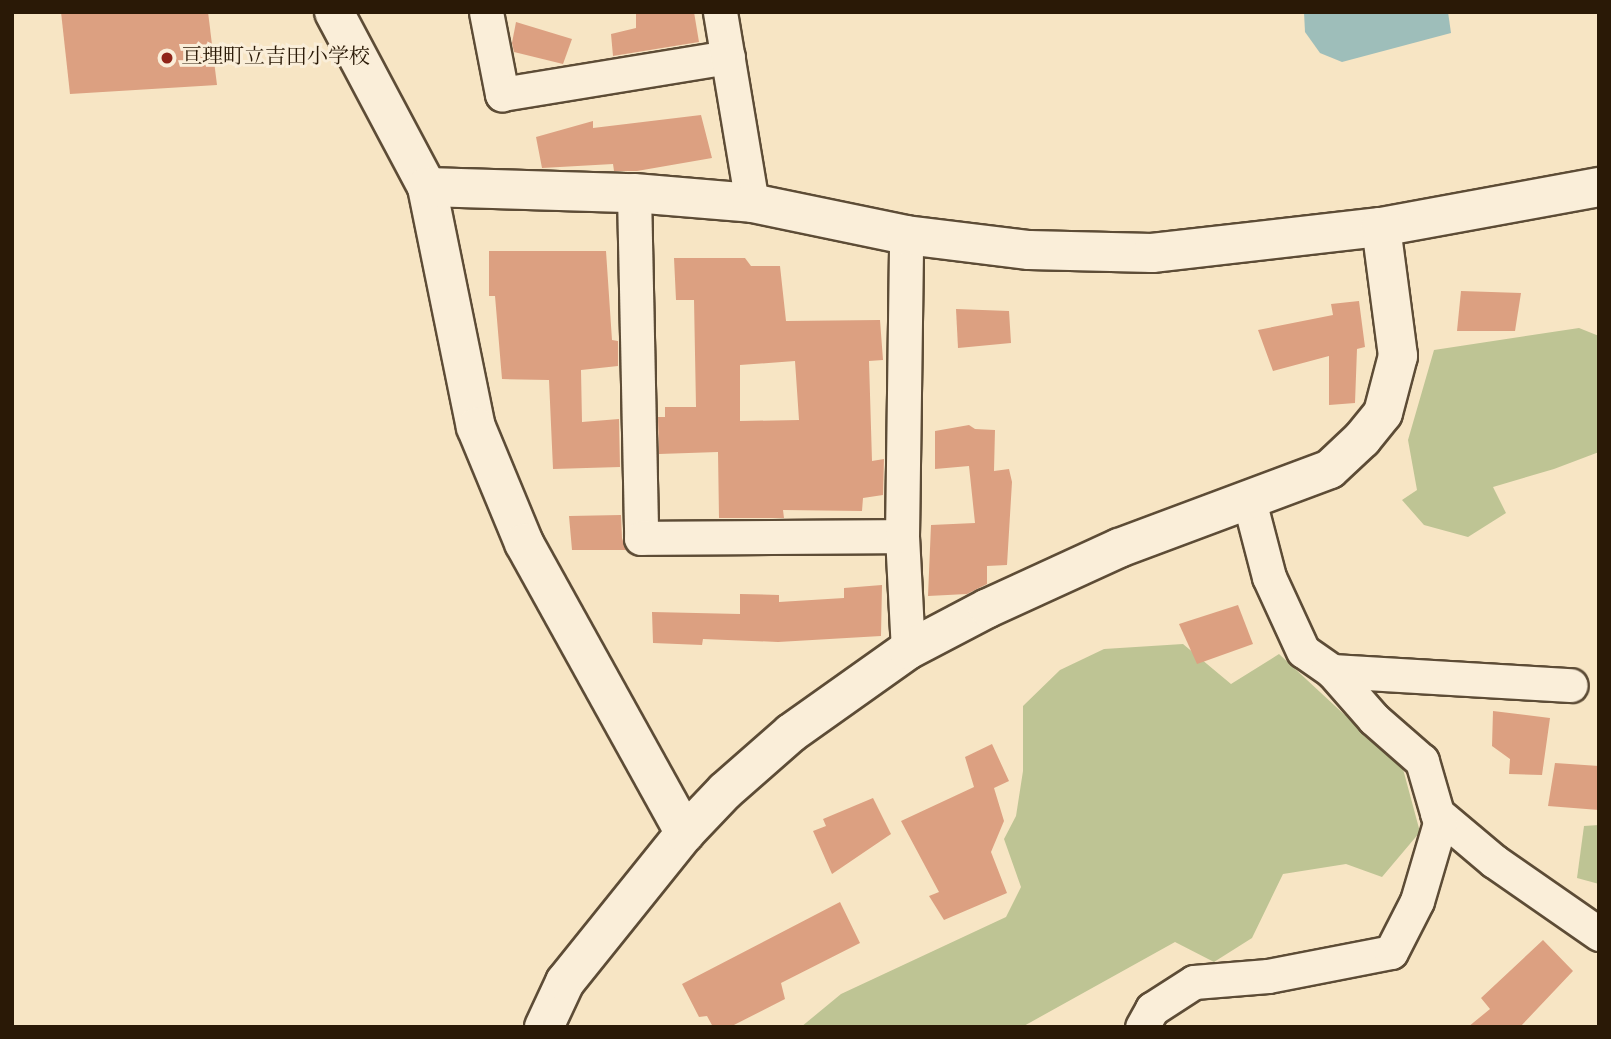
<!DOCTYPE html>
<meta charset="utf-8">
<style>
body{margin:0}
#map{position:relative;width:1611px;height:1039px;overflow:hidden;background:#f7e5c4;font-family:Vollkorn,"Noto Serif JP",serif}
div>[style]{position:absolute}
.green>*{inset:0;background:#bec494}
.water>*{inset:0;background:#9ebeba}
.building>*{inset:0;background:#dca081}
.roads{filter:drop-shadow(2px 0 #5d4c36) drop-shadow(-2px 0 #5d4c36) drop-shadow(0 2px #5d4c36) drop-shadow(0 -2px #5d4c36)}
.street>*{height:33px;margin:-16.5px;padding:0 16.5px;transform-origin:16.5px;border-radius:16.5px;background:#faeed9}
.secondary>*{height:38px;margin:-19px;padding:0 19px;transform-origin:19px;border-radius:19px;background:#faeed9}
.dots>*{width:19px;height:19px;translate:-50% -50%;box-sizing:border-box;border:4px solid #faeed9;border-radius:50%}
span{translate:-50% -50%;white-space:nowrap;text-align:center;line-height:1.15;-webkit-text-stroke:6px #faeed9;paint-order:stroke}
.poi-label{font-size:21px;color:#2a1906}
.left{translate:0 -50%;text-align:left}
.frame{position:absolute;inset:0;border:14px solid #2a1906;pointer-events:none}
</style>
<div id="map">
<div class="green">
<i style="clip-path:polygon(1579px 328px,1599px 336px,1599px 452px,1554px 469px,1493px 487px,1506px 513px,1468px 537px,1424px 525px,1402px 500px,1417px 490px,1408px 440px,1434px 350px)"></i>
<i style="clip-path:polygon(1183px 644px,1231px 684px,1279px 654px,1403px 769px,1420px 832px,1382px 877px,1346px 864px,1283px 874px,1252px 938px,1214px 962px,1175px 942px,1022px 1027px,801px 1027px,841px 994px,1006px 917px,1021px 887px,1004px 839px,1016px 816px,1023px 771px,1023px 706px,1060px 670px,1104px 649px)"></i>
<i style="clip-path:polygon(1599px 825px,1599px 884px,1577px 878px,1584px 826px)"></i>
</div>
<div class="water">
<i style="clip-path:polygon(1304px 12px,1448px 12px,1451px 33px,1342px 62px,1320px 53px,1305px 32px)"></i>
</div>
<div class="building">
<i style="clip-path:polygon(61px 12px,208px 12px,217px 85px,70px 94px)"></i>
<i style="clip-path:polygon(636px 12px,694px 12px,699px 42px,613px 56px,611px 34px,636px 28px)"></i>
<i style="clip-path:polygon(516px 22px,572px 39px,563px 64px,514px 52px,512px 43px)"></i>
<i style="clip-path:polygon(701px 115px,712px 158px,637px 171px,614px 171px,613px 164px,542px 168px,536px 137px,593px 121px,593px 128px)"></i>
<i style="clip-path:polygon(489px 251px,606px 251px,612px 340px,618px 341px,618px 366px,581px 370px,582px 422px,619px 419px,620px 467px,553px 469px,549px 380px,502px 379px,495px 296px,489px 296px)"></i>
<i style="clip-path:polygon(evenodd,674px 258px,745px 258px,751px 266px,780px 266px,786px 321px,880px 320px,883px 360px,869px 361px,872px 461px,884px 459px,883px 495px,863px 498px,862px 511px,783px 510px,784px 518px,719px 518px,718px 452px,659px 454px,658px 417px,665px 417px,665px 407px,696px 407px,694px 300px,676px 300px,674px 258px,795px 361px,799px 420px,740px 421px,740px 365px,795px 361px)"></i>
<i style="clip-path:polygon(1461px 291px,1521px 293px,1515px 331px,1457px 331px)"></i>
<i style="clip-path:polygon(1359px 301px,1365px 347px,1357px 349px,1355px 403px,1329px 405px,1329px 356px,1273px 371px,1258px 330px,1333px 315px,1331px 304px)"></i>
<i style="clip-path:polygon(956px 309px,1009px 311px,1011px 343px,958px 348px)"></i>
<i style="clip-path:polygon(969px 425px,975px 429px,995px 430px,994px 471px,1009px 469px,1012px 482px,1007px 565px,987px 566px,987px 584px,967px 594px,928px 596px,931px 525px,975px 523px,969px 466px,935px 469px,935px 431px)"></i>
<i style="clip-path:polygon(621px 515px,622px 538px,626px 550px,572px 550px,569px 516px)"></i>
<i style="clip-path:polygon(882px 585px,881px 636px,778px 642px,703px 639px,702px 645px,653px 643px,652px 612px,740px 614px,740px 594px,779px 595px,779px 602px,844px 598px,844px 588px)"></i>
<i style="clip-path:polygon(1238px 605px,1253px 644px,1197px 664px,1179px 624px)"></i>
<i style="clip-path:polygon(1493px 711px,1550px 718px,1542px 775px,1509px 774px,1510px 759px,1492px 746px)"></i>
<i style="clip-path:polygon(992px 744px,1009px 781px,994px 788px,1004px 821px,991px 852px,1007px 893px,944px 920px,929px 896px,939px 892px,901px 821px,974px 787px,965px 757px)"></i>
<i style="clip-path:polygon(1555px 763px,1599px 766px,1599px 810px,1548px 806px)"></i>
<i style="clip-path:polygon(873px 798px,891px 834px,832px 874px,813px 831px,826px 826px,823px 819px)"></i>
<i style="clip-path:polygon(840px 902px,860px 943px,781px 983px,785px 999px,730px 1027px,713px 1027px,707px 1016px,699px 1017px,682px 984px)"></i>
<i style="clip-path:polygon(1543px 940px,1573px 971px,1520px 1027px,1468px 1027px,1490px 1009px,1481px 998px)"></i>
</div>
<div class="roads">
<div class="street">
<i style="left:486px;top:12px;width:84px;rotate:79deg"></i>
<i style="left:502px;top:94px;width:229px;rotate:-9.3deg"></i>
<i style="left:720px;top:12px;width:194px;rotate:80.5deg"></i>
<i style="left:634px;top:193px;width:345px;rotate:88.8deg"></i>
<i style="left:641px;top:538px;width:261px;rotate:-0.4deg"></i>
<i style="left:902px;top:536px;width:114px;rotate:87deg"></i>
<i style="left:902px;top:536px;width:301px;rotate:-89.2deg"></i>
<i style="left:1332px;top:671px;width:239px;rotate:3.4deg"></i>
<i style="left:1437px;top:813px;width:75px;rotate:40.1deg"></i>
<i style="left:1494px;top:861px;width:128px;rotate:34.8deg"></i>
<i style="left:1142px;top:1027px;width:21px;rotate:-61deg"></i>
<i style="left:1152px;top:1009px;width:50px;rotate:-32.7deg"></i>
<i style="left:1194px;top:982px;width:74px;rotate:-4.6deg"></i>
<i style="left:1268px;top:976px;width:125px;rotate:-11deg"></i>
<i style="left:1391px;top:952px;width:57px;rotate:-63deg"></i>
<i style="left:1417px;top:901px;width:81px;rotate:-73.6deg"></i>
<i style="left:1440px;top:823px;width:65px;rotate:-106.2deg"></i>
<i style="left:1422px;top:761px;width:64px;rotate:-138.8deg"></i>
<i style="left:1374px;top:719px;width:64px;rotate:-131.2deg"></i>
<i style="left:1332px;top:671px;width:35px;rotate:-145deg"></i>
<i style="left:1303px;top:651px;width:81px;rotate:-114.7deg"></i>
<i style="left:1269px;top:577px;width:80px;rotate:-104.6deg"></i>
</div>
<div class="secondary">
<i style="left:334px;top:12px;width:198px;rotate:62deg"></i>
<i style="left:427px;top:187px;width:245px;rotate:78.5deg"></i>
<i style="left:476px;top:427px;width:126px;rotate:67.5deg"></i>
<i style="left:524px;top:543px;width:332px;rotate:61deg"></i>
<i style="left:427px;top:187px;width:207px;rotate:1.7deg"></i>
<i style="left:634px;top:193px;width:118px;rotate:4.8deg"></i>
<i style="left:752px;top:203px;width:157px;rotate:11.7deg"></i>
<i style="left:906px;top:235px;width:124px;rotate:7deg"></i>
<i style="left:1029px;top:250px;width:123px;rotate:1.4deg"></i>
<i style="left:1152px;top:253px;width:230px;rotate:-6.5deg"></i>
<i style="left:1381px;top:227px;width:222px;rotate:-10.4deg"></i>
<i style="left:544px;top:1027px;width:50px;rotate:-65deg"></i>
<i style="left:565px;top:982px;width:191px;rotate:-51.2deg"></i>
<i style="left:685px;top:833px;width:58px;rotate:-46.4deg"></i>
<i style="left:725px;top:791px;width:88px;rotate:-41.3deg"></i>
<i style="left:791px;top:733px;width:143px;rotate:-35.4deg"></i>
<i style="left:908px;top:650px;width:90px;rotate:-27.7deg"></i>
<i style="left:988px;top:608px;width:144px;rotate:-24.6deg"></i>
<i style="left:1119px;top:548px;width:225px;rotate:-20.5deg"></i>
<i style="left:1330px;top:469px;width:44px;rotate:-43.2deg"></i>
<i style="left:1362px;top:439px;width:33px;rotate:-51deg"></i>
<i style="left:1383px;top:413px;width:59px;rotate:-75.3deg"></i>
<i style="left:1398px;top:356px;width:130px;rotate:-97.5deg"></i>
</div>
</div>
<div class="dots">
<i style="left:167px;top:58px;background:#8f2418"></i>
</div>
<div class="poi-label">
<span class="left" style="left:181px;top:58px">亘理町立吉田小学校</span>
</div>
<div class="frame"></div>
</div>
